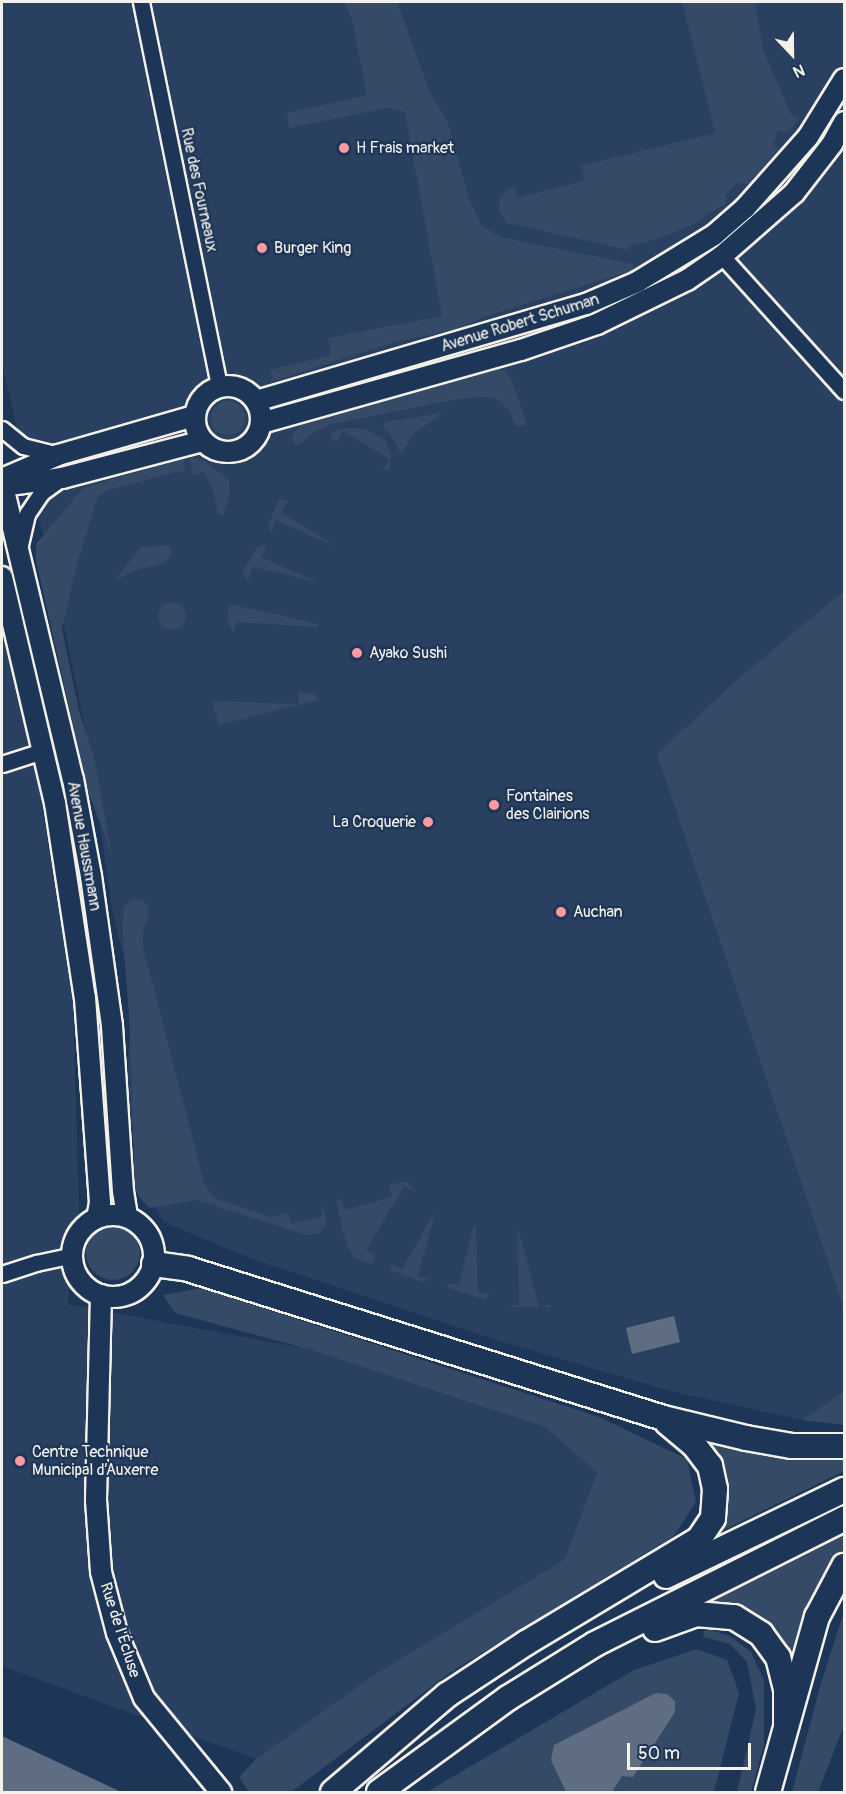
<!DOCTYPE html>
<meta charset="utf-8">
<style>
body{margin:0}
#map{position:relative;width:846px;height:1794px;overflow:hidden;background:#1d3557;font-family:Pangolin,sans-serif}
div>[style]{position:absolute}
.built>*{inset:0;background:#2a4060}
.green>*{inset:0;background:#354a67}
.round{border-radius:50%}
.water>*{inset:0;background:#5e6d82}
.roads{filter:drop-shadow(2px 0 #f4f1e8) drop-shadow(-2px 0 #f4f1e8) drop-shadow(0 2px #f4f1e8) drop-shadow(0 -2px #f4f1e8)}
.minor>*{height:15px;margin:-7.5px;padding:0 7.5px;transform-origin:7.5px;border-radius:7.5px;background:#1d3557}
.tertiary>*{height:20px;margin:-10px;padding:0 10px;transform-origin:10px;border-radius:10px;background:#1d3557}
.tertiary>.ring{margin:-10px;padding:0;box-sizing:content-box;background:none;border:20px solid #1d3557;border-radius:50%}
.primary>*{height:24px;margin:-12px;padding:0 12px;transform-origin:12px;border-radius:12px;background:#1d3557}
.dots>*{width:16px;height:16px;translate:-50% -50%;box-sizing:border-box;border:3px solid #1d3557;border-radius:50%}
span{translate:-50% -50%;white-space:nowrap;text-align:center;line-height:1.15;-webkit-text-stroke:4.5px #1d3557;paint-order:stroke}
.poi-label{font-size:16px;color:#f4f1e8}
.left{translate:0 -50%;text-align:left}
.right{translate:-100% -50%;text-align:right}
.street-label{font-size:16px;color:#f4f1e8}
.frame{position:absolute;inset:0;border:3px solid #f4f1e8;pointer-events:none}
.north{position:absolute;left:762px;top:24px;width:60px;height:60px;-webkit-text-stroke:4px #1d3557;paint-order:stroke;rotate:158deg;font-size:16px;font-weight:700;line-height:24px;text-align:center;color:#f4f1e8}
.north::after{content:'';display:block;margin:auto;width:21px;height:27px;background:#f4f1e8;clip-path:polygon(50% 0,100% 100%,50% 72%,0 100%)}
.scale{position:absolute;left:627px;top:1743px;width:124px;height:27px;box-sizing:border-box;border:3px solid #f4f1e8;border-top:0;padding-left:8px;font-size:18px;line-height:21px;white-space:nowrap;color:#f4f1e8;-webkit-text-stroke:4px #1d3557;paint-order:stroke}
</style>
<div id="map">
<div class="built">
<i style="clip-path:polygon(2px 2px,844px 2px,844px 591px,814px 617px,831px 1266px,844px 1309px,844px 1391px,802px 1420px,670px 1391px,502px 1342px,249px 1258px,164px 1222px,137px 1180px,127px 1077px,131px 1011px,124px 957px,112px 911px,90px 751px,57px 593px,2px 365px)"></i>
<i style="clip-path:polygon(2px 624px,37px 773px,73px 1002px,79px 1207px,68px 1304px,308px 1349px,546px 1427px,597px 1472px,565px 1559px,375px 1674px,256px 1759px,2px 1666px)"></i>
</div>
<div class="green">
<i style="clip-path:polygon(344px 2px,397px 2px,429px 90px,448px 123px,469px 198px,481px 225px,500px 237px,633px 264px,633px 270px,481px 318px,461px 328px,392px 343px,273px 381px,270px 370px,331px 355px,328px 338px,442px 316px,405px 112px,387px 108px,289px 128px,287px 113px,367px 95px,352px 19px)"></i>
<i style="clip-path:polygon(682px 2px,755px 2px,763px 49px,790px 113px,798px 120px,788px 132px,778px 130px,773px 144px,778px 149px,748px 184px,737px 183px,726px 195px,726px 203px,690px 226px,654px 240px,629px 246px,628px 250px,507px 223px,499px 211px,499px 199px,507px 189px,515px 186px,517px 198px,585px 181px,581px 166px,715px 133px)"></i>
<i style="clip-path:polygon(496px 367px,504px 370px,511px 379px,527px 424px,516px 427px,510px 412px,499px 400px,489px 397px,457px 399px,332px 424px,315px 431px,300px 444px,296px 445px,291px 438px,302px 422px)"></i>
<i class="round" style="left:211px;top:401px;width:34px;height:34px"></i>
<i style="clip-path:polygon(442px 413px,414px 434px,401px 454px,390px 433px,383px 426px,386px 422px)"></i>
<i style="clip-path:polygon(349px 428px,366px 429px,385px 440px,391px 455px,390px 469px,382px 470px,390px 460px,344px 431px,336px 442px,331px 438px,330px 433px)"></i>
<i style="clip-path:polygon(184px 458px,185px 473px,176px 472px,108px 490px,98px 496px,77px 564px,62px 629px,79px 711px,94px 757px,112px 856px,88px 791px,36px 560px,36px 544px,83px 488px)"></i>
<i style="clip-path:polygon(190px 458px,203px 460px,229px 480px,230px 493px,223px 516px,218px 513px,214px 493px,204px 471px,193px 475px)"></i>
<i style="clip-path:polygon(279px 499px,288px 501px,281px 512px,338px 548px,276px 520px,271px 532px,268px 525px)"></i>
<i style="clip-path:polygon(169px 545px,172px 553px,164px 563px,137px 570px,114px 581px,141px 547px)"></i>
<i style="clip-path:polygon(263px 545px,266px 546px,261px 557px,317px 582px,253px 567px,247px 581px,242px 572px,258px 546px)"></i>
<i style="clip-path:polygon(844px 591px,844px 1309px,657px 754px,738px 679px)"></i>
<i class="round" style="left:158px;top:602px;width:28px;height:28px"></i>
<i style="clip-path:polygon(229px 604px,318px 624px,317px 627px,237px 622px,233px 633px,227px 620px)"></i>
<i style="clip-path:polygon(299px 692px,315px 694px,318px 700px,219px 725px,212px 701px,298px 704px)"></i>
<i style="clip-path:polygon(135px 899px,142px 900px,147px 905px,149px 914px,143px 931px,143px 947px,205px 1186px,217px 1199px,271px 1217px,288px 1212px,292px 1224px,322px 1216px,321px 1203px,327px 1218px,325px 1227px,319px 1233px,306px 1235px,197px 1200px,149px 1208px,140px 1198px,135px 1189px,129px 1015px,122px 924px,124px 906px)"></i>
<i style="clip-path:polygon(401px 1182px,408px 1183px,414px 1190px,404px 1187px,366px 1250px,376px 1257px,372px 1264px,355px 1258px,347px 1246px,336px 1202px,341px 1198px,345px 1210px,392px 1197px,389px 1185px)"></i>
<i style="clip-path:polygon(436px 1210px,418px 1276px,430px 1280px,422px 1282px,390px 1270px,392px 1264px,402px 1269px)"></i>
<i style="clip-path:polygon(474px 1225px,476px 1225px,478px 1293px,490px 1293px,485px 1300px,449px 1288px,446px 1284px,459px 1285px)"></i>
<i class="round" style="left:86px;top:1226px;width:54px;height:54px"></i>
<i style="clip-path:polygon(518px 1227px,539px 1307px,551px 1304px,550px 1307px,507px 1307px,519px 1305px)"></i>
<i style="clip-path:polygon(201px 1288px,599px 1417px,687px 1459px,696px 1502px,674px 1536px,451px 1672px,291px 1792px,249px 1792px,239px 1777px,256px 1759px,375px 1674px,565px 1559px,597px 1472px,545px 1427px,308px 1349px,175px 1313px,163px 1295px)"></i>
<i style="clip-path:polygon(844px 1391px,844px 1425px,802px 1420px)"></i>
<i style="clip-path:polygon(700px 1437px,844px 1452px,844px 1471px,720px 1532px,726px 1498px)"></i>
<i style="clip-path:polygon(844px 1531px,844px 1551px,825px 1575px,806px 1624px,790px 1677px,730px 1609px,708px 1599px)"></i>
<i style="clip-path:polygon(844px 1611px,844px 1726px,818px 1792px,792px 1792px,821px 1683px)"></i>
<i style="clip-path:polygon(705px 1628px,730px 1636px,751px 1652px,764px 1680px,764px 1745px,751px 1792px,737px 1792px,756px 1709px,747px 1662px,730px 1644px,703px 1637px)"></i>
<i style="clip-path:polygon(697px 1649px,727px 1660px,739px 1693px,714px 1792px,427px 1792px,634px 1670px)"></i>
</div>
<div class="water">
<i style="clip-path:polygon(674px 1316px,680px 1342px,632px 1354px,626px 1328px)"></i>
<i style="clip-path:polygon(656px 1693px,667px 1694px,675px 1701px,675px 1712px,633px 1777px,622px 1776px,612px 1792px,566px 1792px,551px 1760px,554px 1745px)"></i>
<i style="clip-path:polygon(2px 1736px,117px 1790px,120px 1792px,2px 1792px)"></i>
</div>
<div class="roads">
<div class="minor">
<i style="left:141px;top:2px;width:393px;rotate:78.5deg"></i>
<i style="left:722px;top:256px;width:182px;rotate:47.9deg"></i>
<i style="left:2px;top:429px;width:27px;rotate:39deg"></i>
<i style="left:23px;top:446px;width:36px;rotate:14deg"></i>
<i style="left:19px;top:549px;width:36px;rotate:-77deg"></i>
<i style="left:27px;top:514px;width:25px;rotate:-56deg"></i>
<i style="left:41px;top:493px;width:26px;rotate:-36deg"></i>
<i style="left:2px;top:764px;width:42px;rotate:-18deg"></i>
<i style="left:2px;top:1274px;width:36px;rotate:-18deg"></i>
<i style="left:36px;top:1263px;width:30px;rotate:-12deg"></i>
<i style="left:65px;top:1257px;width:7px;rotate:16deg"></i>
</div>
<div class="tertiary">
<i class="ring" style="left:195px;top:386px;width:46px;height:46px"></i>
<i style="left:256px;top:401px;width:344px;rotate:-16.4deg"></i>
<i style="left:586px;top:304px;width:56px;rotate:-23.3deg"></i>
<i style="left:637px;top:282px;width:90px;rotate:-31.4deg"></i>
<i style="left:714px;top:235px;width:41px;rotate:-41.1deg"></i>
<i style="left:745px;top:208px;width:95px;rotate:-48.4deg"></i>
<i style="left:808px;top:137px;width:68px;rotate:-58.2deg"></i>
<i style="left:261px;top:423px;width:270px;rotate:-15.7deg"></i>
<i style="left:521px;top:350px;width:80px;rotate:-18.9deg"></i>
<i style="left:597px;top:324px;width:100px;rotate:-26.1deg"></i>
<i style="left:687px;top:280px;width:42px;rotate:-34.4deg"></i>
<i style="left:722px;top:256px;width:96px;rotate:-41.2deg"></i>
<i style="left:794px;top:193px;width:62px;rotate:-52.2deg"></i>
<i style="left:832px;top:144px;width:25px;rotate:-61deg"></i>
<i style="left:2px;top:479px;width:61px;rotate:-23.2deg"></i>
<i style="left:58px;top:455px;width:141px;rotate:-16deg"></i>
<i style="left:2px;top:482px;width:305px;rotate:76.6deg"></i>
<i style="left:73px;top:779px;width:99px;rotate:79.5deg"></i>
<i style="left:91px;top:876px;width:151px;rotate:82deg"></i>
<i style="left:112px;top:1026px;width:165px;rotate:86.2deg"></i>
<i style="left:123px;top:1191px;width:26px;rotate:81deg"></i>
<i style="left:2px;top:486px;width:61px;rotate:-7.6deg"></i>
<i style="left:62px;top:478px;width:146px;rotate:-14.7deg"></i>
<i style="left:2px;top:577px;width:232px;rotate:76.8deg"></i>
<i style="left:55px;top:803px;width:197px;rotate:81.3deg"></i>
<i style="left:85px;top:998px;width:206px;rotate:85.8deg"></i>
<i style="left:100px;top:1203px;width:15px;rotate:101deg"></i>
<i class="ring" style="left:72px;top:1215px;width:62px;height:62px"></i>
<i style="left:101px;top:1295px;width:205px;rotate:91.4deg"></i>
<i style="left:96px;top:1500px;width:72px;rotate:86deg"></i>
<i style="left:101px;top:1572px;width:63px;rotate:75.3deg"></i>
<i style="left:117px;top:1633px;width:70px;rotate:67.4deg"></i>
<i style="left:144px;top:1698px;width:122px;rotate:50.7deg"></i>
</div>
<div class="primary">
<i style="left:154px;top:1264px;width:34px;rotate:8deg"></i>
<i style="left:188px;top:1269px;width:498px;rotate:17.4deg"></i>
<i style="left:663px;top:1418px;width:85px;rotate:13.5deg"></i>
<i style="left:746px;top:1438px;width:47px;rotate:9.9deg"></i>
<i style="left:792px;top:1446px;width:52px"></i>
<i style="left:666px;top:1576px;width:198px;rotate:-25.8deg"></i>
<i style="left:655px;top:1629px;width:44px;rotate:-20.1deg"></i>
<i style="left:696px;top:1614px;width:38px;rotate:5deg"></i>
<i style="left:734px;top:1617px;width:32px;rotate:32deg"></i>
<i style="left:761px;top:1634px;width:29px;rotate:54deg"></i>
<i style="left:778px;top:1657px;width:33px;rotate:76deg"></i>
<i style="left:786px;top:1689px;width:35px;rotate:90deg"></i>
<i style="left:333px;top:1792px;width:150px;rotate:-40.4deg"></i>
<i style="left:447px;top:1695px;width:95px;rotate:-33.4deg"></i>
<i style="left:526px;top:1643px;width:202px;rotate:-31deg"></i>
<i style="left:699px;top:1539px;width:25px;rotate:-56deg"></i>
<i style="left:713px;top:1518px;width:29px;rotate:-86deg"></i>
<i style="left:715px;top:1489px;width:24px;rotate:-102deg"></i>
<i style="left:710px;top:1466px;width:26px;rotate:-127deg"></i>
<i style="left:694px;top:1445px;width:35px;rotate:-140deg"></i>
<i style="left:379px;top:1792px;width:160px;rotate:-36.1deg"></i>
<i style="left:508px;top:1698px;width:102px;rotate:-31.8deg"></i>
<i style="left:595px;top:1644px;width:279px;rotate:-26.7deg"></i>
<i style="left:768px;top:1792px;width:182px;rotate:-74.4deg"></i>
<i style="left:817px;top:1617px;width:58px;rotate:-62.1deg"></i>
</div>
</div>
<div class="dots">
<i style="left:344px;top:148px;background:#ff9aa2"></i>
<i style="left:262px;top:248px;background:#ff9aa2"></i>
<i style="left:357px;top:653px;background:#ff9aa2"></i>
<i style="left:494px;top:805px;background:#ff9aa2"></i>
<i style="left:428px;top:822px;background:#ff9aa2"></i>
<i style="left:561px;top:912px;background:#ff9aa2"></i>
<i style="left:20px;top:1461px;background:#ff9aa2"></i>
</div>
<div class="poi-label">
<span class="left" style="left:356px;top:148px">H Frais market</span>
<span class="left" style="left:274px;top:248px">Burger King</span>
<span class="left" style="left:369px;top:653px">Ayako Sushi</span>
<span class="left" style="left:506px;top:805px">Fontaines<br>des Clairions</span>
<span class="right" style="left:416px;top:822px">La Croquerie</span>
<span class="left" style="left:573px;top:912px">Auchan</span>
<span class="left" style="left:32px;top:1461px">Centre Technique<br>Municipal d’Auxerre</span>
</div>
<div class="street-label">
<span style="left:199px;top:190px;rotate:78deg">Rue des Fourneaux</span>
<span style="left:520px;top:323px;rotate:-17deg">Avenue Robert Schuman</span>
<span style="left:84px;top:846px;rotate:80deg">Avenue Haussmann</span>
<span style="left:120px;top:1630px;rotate:72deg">Rue de l'Écluse</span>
</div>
<div class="frame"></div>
<div class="north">N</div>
<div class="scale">50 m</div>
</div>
